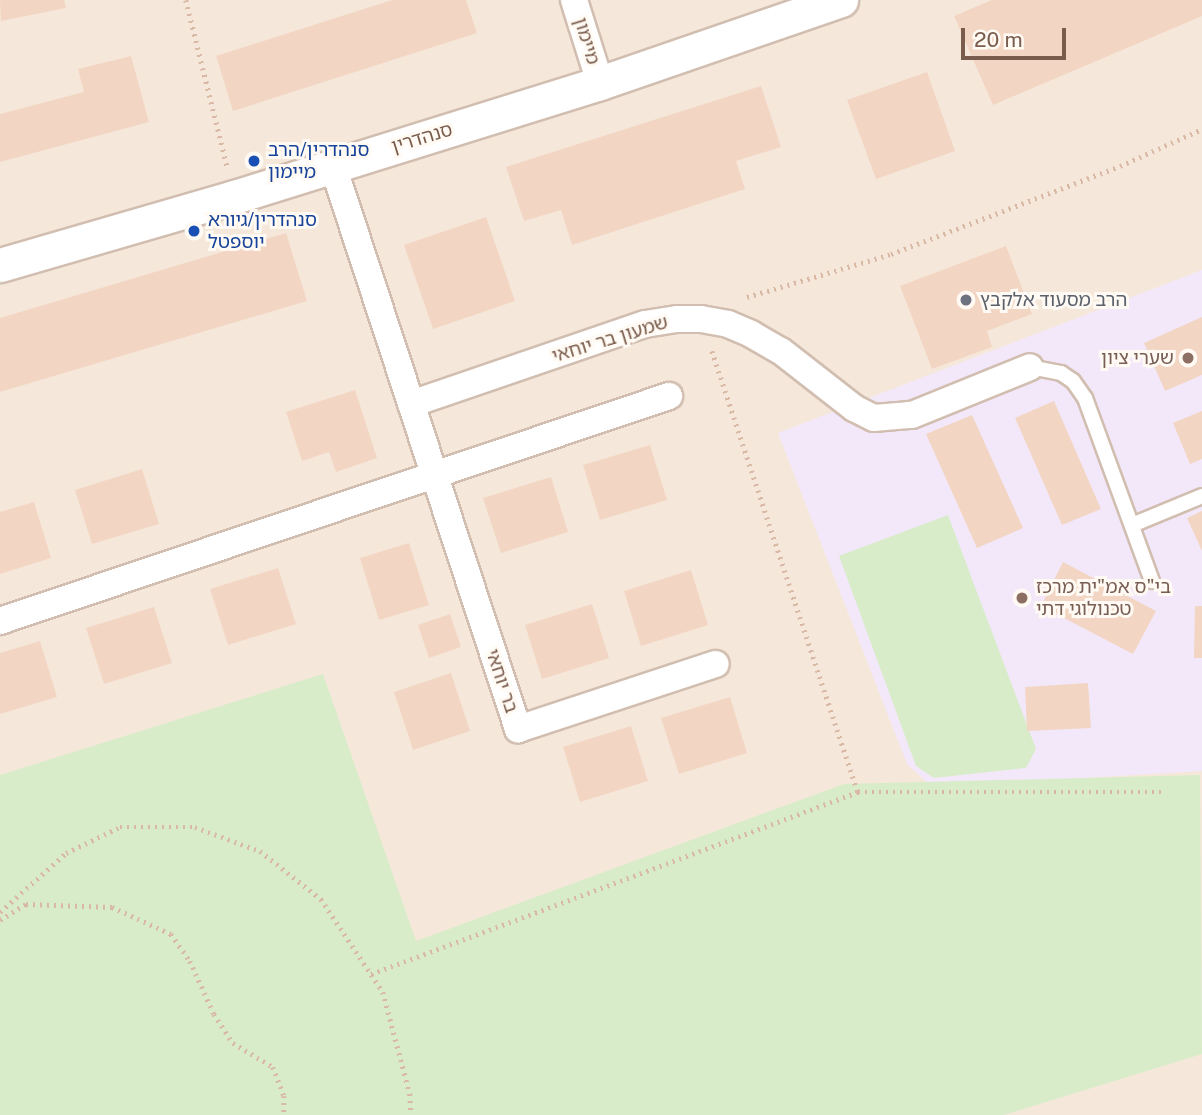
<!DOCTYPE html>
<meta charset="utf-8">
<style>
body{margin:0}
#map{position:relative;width:1202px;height:1115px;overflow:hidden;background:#fdf6ec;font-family:"Public Sans","Noto Sans Hebrew",sans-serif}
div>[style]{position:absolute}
.residential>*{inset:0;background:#f5e8da}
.education>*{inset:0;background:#f3e8fa}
.green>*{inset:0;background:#d8ecc9}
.building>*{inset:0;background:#f3d5c3}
.path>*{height:4.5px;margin-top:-2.25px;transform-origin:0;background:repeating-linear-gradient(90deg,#d9b8a5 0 2px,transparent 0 7px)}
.roads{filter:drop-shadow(2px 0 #d1beb0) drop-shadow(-2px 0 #d1beb0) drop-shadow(0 2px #d1beb0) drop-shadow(0 -2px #d1beb0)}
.service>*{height:14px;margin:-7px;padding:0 7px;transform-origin:7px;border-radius:7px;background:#fff}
.minor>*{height:26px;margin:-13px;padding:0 13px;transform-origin:13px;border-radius:13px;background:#fff}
.tertiary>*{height:33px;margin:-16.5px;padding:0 16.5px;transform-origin:16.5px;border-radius:16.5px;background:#fff}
.dots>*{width:19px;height:19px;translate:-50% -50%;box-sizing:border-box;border:4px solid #fffaf3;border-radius:50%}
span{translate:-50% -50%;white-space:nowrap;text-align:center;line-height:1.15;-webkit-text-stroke:6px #fffaf3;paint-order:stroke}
.street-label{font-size:19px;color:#7a5c4d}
.transit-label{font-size:19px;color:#164399}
.left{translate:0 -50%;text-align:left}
.worship-label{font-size:19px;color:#5b616d}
.education-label{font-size:19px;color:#785e54}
.right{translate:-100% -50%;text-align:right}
.scale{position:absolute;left:961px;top:28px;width:105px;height:32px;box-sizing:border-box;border:4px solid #7a5c4d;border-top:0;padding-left:9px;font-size:21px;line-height:24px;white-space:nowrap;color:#7a5c4d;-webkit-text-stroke:5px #fffaf3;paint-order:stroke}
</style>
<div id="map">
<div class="residential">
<i style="clip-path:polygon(0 0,1202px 0,1202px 1115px,0 1115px)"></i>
</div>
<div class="education">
<i style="clip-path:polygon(1202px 270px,1202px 771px,932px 787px,907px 764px,778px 433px)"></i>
</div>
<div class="green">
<i style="clip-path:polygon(948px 515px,1036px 749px,1026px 768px,934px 778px,916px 766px,839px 556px)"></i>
<i style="clip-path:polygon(323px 674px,416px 941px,844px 784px,1200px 775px,1202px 1054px,1004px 1115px,0 1115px,0 775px)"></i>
</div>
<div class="building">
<i style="clip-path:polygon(0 0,64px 0,66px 8px,1px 21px)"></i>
<i style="clip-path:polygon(392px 0,466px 0,477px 33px,233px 111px,216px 56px)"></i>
<i style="clip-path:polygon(992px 0,1202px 0,1202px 16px,993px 105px,954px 16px)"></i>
<i style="clip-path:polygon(131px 56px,149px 122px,0 162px,0 114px,84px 92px,78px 69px)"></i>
<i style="clip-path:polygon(927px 72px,955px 151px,876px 179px,847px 100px)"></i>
<i style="clip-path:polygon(761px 86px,781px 147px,736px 161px,745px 189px,572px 245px,561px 210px,524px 221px,506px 167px)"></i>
<i style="clip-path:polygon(486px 217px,515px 301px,433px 329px,404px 245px)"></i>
<i style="clip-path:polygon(286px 233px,307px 301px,0 392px,0 318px)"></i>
<i style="clip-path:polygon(1006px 246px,1032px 314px,987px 331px,992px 347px,932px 369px,900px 286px)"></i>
<i style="clip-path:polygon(1202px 317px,1202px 375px,1165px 391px,1144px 343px)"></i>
<i style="clip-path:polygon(355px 390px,377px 458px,336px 472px,329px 452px,302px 461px,286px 412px)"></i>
<i style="clip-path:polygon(1054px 401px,1101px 509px,1062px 525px,1015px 418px)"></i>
<i style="clip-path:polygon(1202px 411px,1202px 459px,1190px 464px,1173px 423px)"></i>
<i style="clip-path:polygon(972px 415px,1023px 528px,977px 548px,926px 434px)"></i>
<i style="clip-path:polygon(650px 445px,667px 500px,600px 520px,583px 465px)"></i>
<i style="clip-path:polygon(142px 469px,159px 524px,92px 544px,75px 490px)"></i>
<i style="clip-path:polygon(551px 477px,568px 532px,501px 553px,483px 498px)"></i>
<i style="clip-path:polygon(34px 502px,51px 558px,0 574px,0 512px)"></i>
<i style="clip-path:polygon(1202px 511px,1202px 551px,1187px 518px)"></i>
<i style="clip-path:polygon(409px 543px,429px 605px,379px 620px,360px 558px)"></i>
<i style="clip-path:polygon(1063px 562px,1156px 611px,1133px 654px,1041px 606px)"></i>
<i style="clip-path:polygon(278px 568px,296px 624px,228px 645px,210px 589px)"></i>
<i style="clip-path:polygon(691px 570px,708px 625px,641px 646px,624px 591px)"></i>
<i style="clip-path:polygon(592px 604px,609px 658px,542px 679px,525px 625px)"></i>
<i style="clip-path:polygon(1195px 606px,1202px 606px,1202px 658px,1194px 658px)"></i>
<i style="clip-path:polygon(154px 607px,172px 663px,104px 684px,86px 628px)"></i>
<i style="clip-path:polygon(450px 614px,461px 647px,429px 658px,418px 625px)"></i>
<i style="clip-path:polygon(40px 641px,57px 697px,0 714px,0 653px)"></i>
<i style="clip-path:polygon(451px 673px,470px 731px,413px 750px,394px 692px)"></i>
<i style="clip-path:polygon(1088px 683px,1091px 728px,1027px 731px,1025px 687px)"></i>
<i style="clip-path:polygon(730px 697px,747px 753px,679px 774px,661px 718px)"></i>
<i style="clip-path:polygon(631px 726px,648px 781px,580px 802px,563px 747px)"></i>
</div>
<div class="path">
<i style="left:186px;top:0;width:171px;rotate:76.1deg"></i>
<i style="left:747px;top:297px;width:150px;rotate:-16.6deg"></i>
<i style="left:891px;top:254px;width:245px;rotate:-21deg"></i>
<i style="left:1120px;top:166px;width:90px;rotate:-24.3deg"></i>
<i style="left:712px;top:351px;width:465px;rotate:71.7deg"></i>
<i style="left:0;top:912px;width:89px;rotate:-41.8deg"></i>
<i style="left:66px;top:853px;width:60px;rotate:-25.7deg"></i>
<i style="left:120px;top:827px;width:75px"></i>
<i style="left:195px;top:827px;width:69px;rotate:20.3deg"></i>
<i style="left:260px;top:851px;width:78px;rotate:38.2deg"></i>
<i style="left:321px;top:899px;width:112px;rotate:56.3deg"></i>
<i style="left:383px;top:992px;width:106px;rotate:75.2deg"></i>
<i style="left:410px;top:1094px;width:21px;rotate:87deg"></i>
<i style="left:0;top:920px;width:31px;rotate:-32deg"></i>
<i style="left:26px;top:904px;width:86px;rotate:2deg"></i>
<i style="left:112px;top:907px;width:65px;rotate:24.6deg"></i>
<i style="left:171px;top:934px;width:33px;rotate:55deg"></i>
<i style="left:190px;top:961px;width:58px;rotate:65.6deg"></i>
<i style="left:214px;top:1014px;width:35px;rotate:57deg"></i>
<i style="left:233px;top:1043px;width:47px;rotate:31deg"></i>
<i style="left:273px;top:1067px;width:31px;rotate:69deg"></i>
<i style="left:284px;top:1096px;width:19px;rotate:90deg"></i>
<i style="left:371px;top:974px;width:520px;rotate:-20.49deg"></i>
<i style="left:858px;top:792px;width:303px"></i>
</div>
<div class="roads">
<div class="service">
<i style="left:1030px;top:367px;width:32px;rotate:11deg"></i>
<i style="left:1061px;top:373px;width:14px;rotate:34deg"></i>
<i style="left:1073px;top:381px;width:21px;rotate:55deg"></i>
<i style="left:1085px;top:398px;width:195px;rotate:69.9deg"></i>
<i style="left:1132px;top:525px;width:76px;rotate:-22.5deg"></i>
</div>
<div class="minor">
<i style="left:574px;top:0;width:87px;rotate:72.6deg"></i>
<i style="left:333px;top:166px;width:593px;rotate:71.81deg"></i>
<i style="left:518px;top:729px;width:208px;rotate:-18.2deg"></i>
<i style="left:411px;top:404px;width:247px;rotate:-18.9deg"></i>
<i style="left:645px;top:324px;width:32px;rotate:-9deg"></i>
<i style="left:677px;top:319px;width:24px"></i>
<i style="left:701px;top:319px;width:27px;rotate:10deg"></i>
<i style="left:728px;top:324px;width:25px;rotate:23deg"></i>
<i style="left:751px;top:334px;width:34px;rotate:30deg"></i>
<i style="left:781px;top:351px;width:93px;rotate:38deg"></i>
<i style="left:854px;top:408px;width:22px;rotate:27deg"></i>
<i style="left:874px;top:418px;width:38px;rotate:-5deg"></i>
<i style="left:912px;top:415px;width:127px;rotate:-22.1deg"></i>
<i style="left:0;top:621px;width:706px;rotate:-18.59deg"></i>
</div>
<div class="tertiary">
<i style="left:0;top:265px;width:244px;rotate:-16.2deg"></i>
<i style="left:234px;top:197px;width:383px;rotate:-17.3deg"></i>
<i style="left:600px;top:83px;width:255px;rotate:-19deg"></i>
</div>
</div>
<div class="dots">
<i style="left:254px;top:161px;background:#1a4fb4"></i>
<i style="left:194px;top:231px;background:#1a4fb4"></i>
<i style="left:966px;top:300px;background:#6b7280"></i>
<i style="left:1188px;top:358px;background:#8d6e63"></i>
<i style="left:1022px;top:598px;background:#8d6e63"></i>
</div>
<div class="street-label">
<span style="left:587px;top:41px;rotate:73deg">מיימון</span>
<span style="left:422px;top:138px;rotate:-17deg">סנהדרין</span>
<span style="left:610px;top:339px;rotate:-17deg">שמעון בר יוחאי</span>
<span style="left:502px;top:681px;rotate:72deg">בר יוחאי</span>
</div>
<div class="transit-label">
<span class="left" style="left:268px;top:161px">סנהדרין/הרב<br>מיימון</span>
<span class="left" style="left:208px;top:231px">סנהדרין/גיורא<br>יוספטל</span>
</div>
<div class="worship-label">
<span class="left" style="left:980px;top:300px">הרב מסעוד אלקבץ</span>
</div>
<div class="education-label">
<span class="right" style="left:1174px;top:358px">שערי ציון</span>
<span class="left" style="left:1036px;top:598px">בי"ס אמ"ית מרכז<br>טכנולוגי דתי</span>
</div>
<div class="scale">20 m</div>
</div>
